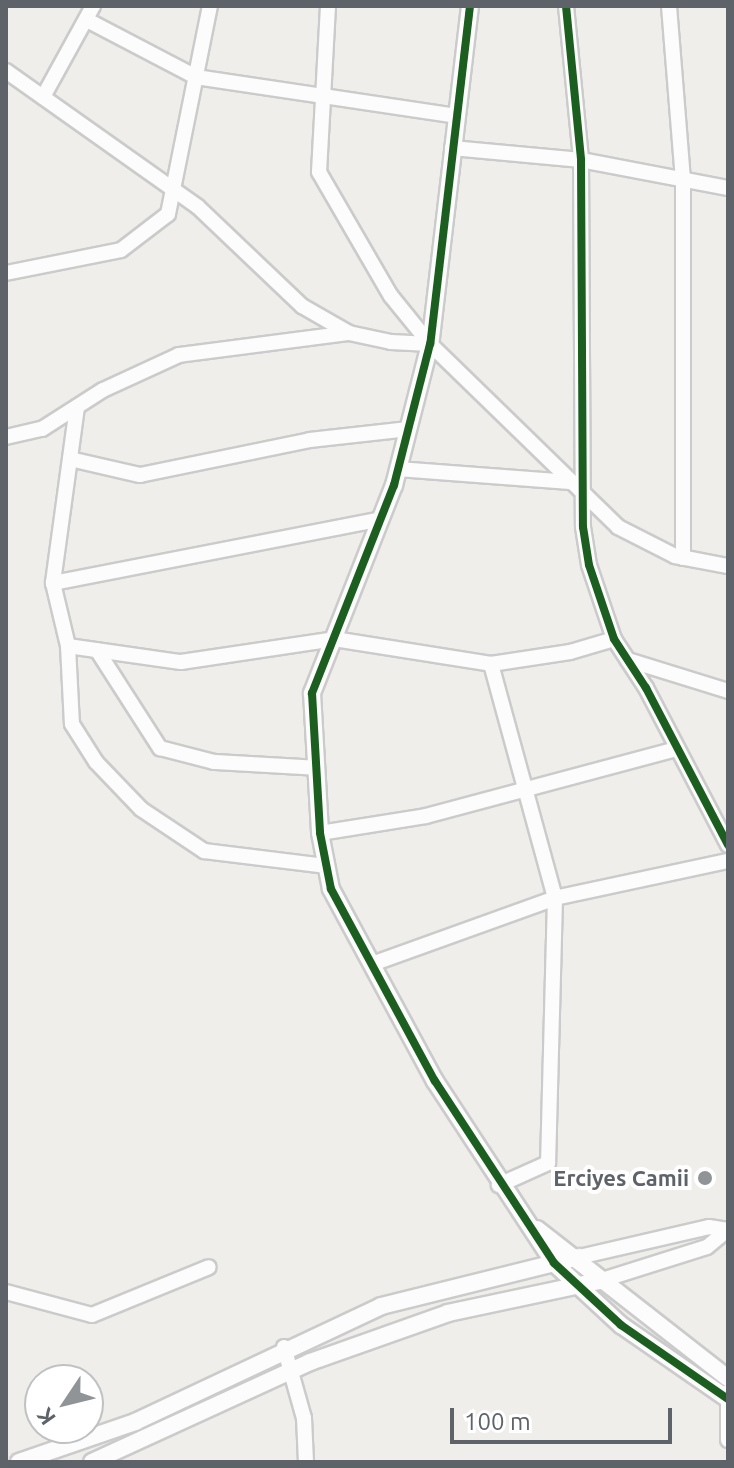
<!DOCTYPE html>
<style>
body{margin:0}
#map{position:relative;width:734px;height:1468px;overflow:hidden;background:#efeeea;font-family:Ubuntu,sans-serif}
div>[style]{position:absolute}
.roads{filter:drop-shadow(2px 0 #cbcbcb) drop-shadow(-2px 0 #cbcbcb) drop-shadow(0 2px #cbcbcb) drop-shadow(0 -2px #cbcbcb)}
.minor>*{height:14px;margin:-7px;padding:0 7px;transform-origin:7px;border-radius:7px;background:#fdfcfc}
.tertiary>*{height:16px;margin:-8px;padding:0 8px;transform-origin:8px;border-radius:8px;background:#fdfcfc}
.cycleway>*{height:8px;margin:-4px;padding:0 4px;transform-origin:4px;border-radius:4px;background:#1b5e20}
.dots>*{width:22px;height:22px;translate:-50% -50%;box-sizing:border-box;border:4px solid #fff;border-radius:50%}
span{translate:-50% -50%;white-space:nowrap;text-align:center;line-height:1.15;-webkit-text-stroke:8px #fff;paint-order:stroke}
.poi-label{font-size:22px;color:#5e6369;font-weight:700}
.right{translate:-100% -50%;text-align:right}
.frame{position:absolute;inset:0;border:8px solid #5e6369;pointer-events:none}
.north{position:absolute;left:24px;top:1364px;width:80px;height:80px;box-sizing:border-box;background:#fff;border:2px solid #bfc1c3;border-radius:50%;rotate:235deg;font-size:22px;font-weight:700;line-height:32px;text-align:center;color:#5e6369}
.north::after{content:'';display:block;margin:auto;width:28px;height:36px;background:#919496;clip-path:polygon(50% 0,100% 100%,50% 72%,0 100%)}
.scale{position:absolute;left:450px;top:1408px;width:222px;height:36px;box-sizing:border-box;border:4px solid #5e6369;border-top:0;padding-left:10px;font-size:24px;line-height:28px;white-space:nowrap;color:#5e6369;-webkit-text-stroke:6px #fff;paint-order:stroke}
</style>
<div id="map">
<div class="roads">
<div class="minor">
<i style="left:328px;top:6px;width:166px;rotate:93.1deg"></i>
<i style="left:319px;top:172px;width:143px;rotate:59.9deg"></i>
<i style="left:391px;top:296px;width:62px;rotate:50.9deg"></i>
<i style="left:430px;top:344px;width:262px;rotate:44.2deg"></i>
<i style="left:618px;top:527px;width:64px;rotate:27deg"></i>
<i style="left:675px;top:556px;width:54px;rotate:10.7deg"></i>
<i style="left:566px;top:6px;width:155px;rotate:84.4deg"></i>
<i style="left:581px;top:160px;width:367px;rotate:89.7deg"></i>
<i style="left:583px;top:527px;width:38px;rotate:81deg"></i>
<i style="left:589px;top:565px;width:78px;rotate:71.3deg"></i>
<i style="left:614px;top:639px;width:59px;rotate:56.9deg"></i>
<i style="left:646px;top:688px;width:177px;rotate:62.4deg"></i>
<i style="left:669px;top:6px;width:175px;rotate:85.4deg"></i>
<i style="left:683px;top:180px;width:378px;rotate:90deg"></i>
<i style="left:87px;top:20px;width:123px;rotate:27.6deg"></i>
<i style="left:196px;top:77px;width:263px;rotate:8.5deg"></i>
<i style="left:6px;top:71px;width:235px;rotate:35.3deg"></i>
<i style="left:198px;top:207px;width:144px;rotate:43.6deg"></i>
<i style="left:302px;top:306px;width:54px;rotate:29.9deg"></i>
<i style="left:349px;top:333px;width:43px;rotate:12.1deg"></i>
<i style="left:391px;top:342px;width:39px;rotate:3deg"></i>
<i style="left:43px;top:97px;width:104px;rotate:-61.2deg"></i>
<i style="left:452px;top:148px;width:130px;rotate:5.3deg"></i>
<i style="left:581px;top:160px;width:150px;rotate:10.8deg"></i>
<i style="left:6px;top:273px;width:117px;rotate:-11.3deg"></i>
<i style="left:121px;top:250px;width:59px;rotate:-37.5deg"></i>
<i style="left:168px;top:214px;width:212px;rotate:-78.6deg"></i>
<i style="left:77px;top:407px;width:178px;rotate:97.8deg"></i>
<i style="left:53px;top:583px;width:65px;rotate:76.6deg"></i>
<i style="left:68px;top:646px;width:78px;rotate:87.1deg"></i>
<i style="left:72px;top:724px;width:45px;rotate:57.7deg"></i>
<i style="left:96px;top:762px;width:65px;rotate:46.2deg"></i>
<i style="left:141px;top:809px;width:76px;rotate:33.7deg"></i>
<i style="left:204px;top:851px;width:124px;rotate:7deg"></i>
<i style="left:6px;top:437px;width:37px;rotate:-13deg"></i>
<i style="left:42px;top:429px;width:72px;rotate:-32.6deg"></i>
<i style="left:103px;top:390px;width:84px;rotate:-24.7deg"></i>
<i style="left:179px;top:355px;width:171px;rotate:-7.4deg"></i>
<i style="left:70px;top:459px;width:72px;rotate:12.9deg"></i>
<i style="left:140px;top:475px;width:174px;rotate:-11.6deg"></i>
<i style="left:310px;top:440px;width:99px;rotate:-6.4deg"></i>
<i style="left:398px;top:469px;width:172px;rotate:4.3deg"></i>
<i style="left:53px;top:583px;width:334px;rotate:-11deg"></i>
<i style="left:68px;top:646px;width:114px;rotate:8.1deg"></i>
<i style="left:181px;top:662px;width:155px;rotate:-8.5deg"></i>
<i style="left:334px;top:639px;width:159px;rotate:9deg"></i>
<i style="left:491px;top:664px;width:80px;rotate:-8.6deg"></i>
<i style="left:570px;top:652px;width:46px;rotate:-16.5deg"></i>
<i style="left:97px;top:650px;width:117px;rotate:57.3deg"></i>
<i style="left:160px;top:748px;width:56px;rotate:14.5deg"></i>
<i style="left:214px;top:762px;width:103px;rotate:3.3deg"></i>
<i style="left:628px;top:660px;width:105px;rotate:17.2deg"></i>
<i style="left:491px;top:664px;width:243px;rotate:74.7deg"></i>
<i style="left:555px;top:898px;width:265px;rotate:91.5deg"></i>
<i style="left:548px;top:1163px;width:54px;rotate:155.8deg"></i>
<i style="left:320px;top:833px;width:107px;rotate:-9.1deg"></i>
<i style="left:426px;top:816px;width:259px;rotate:-15deg"></i>
<i style="left:372px;top:964px;width:195px;rotate:-19.8deg"></i>
<i style="left:555px;top:898px;width:177px;rotate:-12.1deg"></i>
<i style="left:579px;top:1257px;width:133px;rotate:-13deg"></i>
<i style="left:709px;top:1227px;width:19px;rotate:9deg"></i>
<i style="left:599px;top:1281px;width:113px;rotate:-17.5deg"></i>
<i style="left:707px;top:1247px;width:26px;rotate:-40deg"></i>
<i style="left:6px;top:1292px;width:89px;rotate:15deg"></i>
<i style="left:92px;top:1315px;width:126px;rotate:-22.3deg"></i>
<i style="left:284px;top:1347px;width:74px;rotate:74.3deg"></i>
<i style="left:304px;top:1418px;width:44px;rotate:87.4deg"></i>
<i style="left:728px;top:1392px;width:48px;rotate:90deg"></i>
</div>
<div class="tertiary">
<i style="left:470px;top:6px;width:340px;rotate:96.7deg"></i>
<i style="left:430px;top:344px;width:146px;rotate:104.3deg"></i>
<i style="left:394px;top:485px;width:224px;rotate:111.5deg"></i>
<i style="left:312px;top:693px;width:140px;rotate:86.7deg"></i>
<i style="left:320px;top:833px;width:57px;rotate:78.9deg"></i>
<i style="left:331px;top:889px;width:218px;rotate:61.6deg"></i>
<i style="left:435px;top:1081px;width:217px;rotate:56.8deg"></i>
<i style="left:554px;top:1263px;width:91px;rotate:42.8deg"></i>
<i style="left:621px;top:1325px;width:130px;rotate:34.7deg"></i>
<i style="left:537px;top:1229px;width:242px;rotate:38deg"></i>
<i style="left:19px;top:1462px;width:123px;rotate:-19deg"></i>
<i style="left:135px;top:1422px;width:272px;rotate:-25.2deg"></i>
<i style="left:381px;top:1306px;width:204px;rotate:-13.9deg"></i>
<i style="left:92px;top:1462px;width:240px;rotate:-24.6deg"></i>
<i style="left:310px;top:1362px;width:146px;rotate:-19.5deg"></i>
<i style="left:448px;top:1313px;width:154px;rotate:-12deg"></i>
</div>
</div>
<div class="cycleway">
<i style="left:470px;top:6px;width:340px;rotate:96.7deg"></i>
<i style="left:430px;top:344px;width:146px;rotate:104.3deg"></i>
<i style="left:394px;top:485px;width:224px;rotate:111.5deg"></i>
<i style="left:312px;top:693px;width:140px;rotate:86.7deg"></i>
<i style="left:320px;top:833px;width:57px;rotate:78.9deg"></i>
<i style="left:331px;top:889px;width:218px;rotate:61.6deg"></i>
<i style="left:435px;top:1081px;width:217px;rotate:56.8deg"></i>
<i style="left:554px;top:1263px;width:91px;rotate:42.8deg"></i>
<i style="left:621px;top:1325px;width:130px;rotate:34.7deg"></i>
<i style="left:566px;top:6px;width:155px;rotate:84.4deg"></i>
<i style="left:581px;top:160px;width:367px;rotate:89.7deg"></i>
<i style="left:583px;top:527px;width:38px;rotate:81deg"></i>
<i style="left:589px;top:565px;width:78px;rotate:71.3deg"></i>
<i style="left:614px;top:639px;width:59px;rotate:56.9deg"></i>
<i style="left:646px;top:688px;width:177px;rotate:62.4deg"></i>
</div>
<div class="dots">
<i style="left:705px;top:1178px;background:#919496"></i>
</div>
<div class="poi-label">
<span class="right" style="left:689px;top:1178px">Erciyes Camii</span>
</div>
<div class="frame"></div>
<div class="north">K</div>
<div class="scale">100 m</div>
</div>
